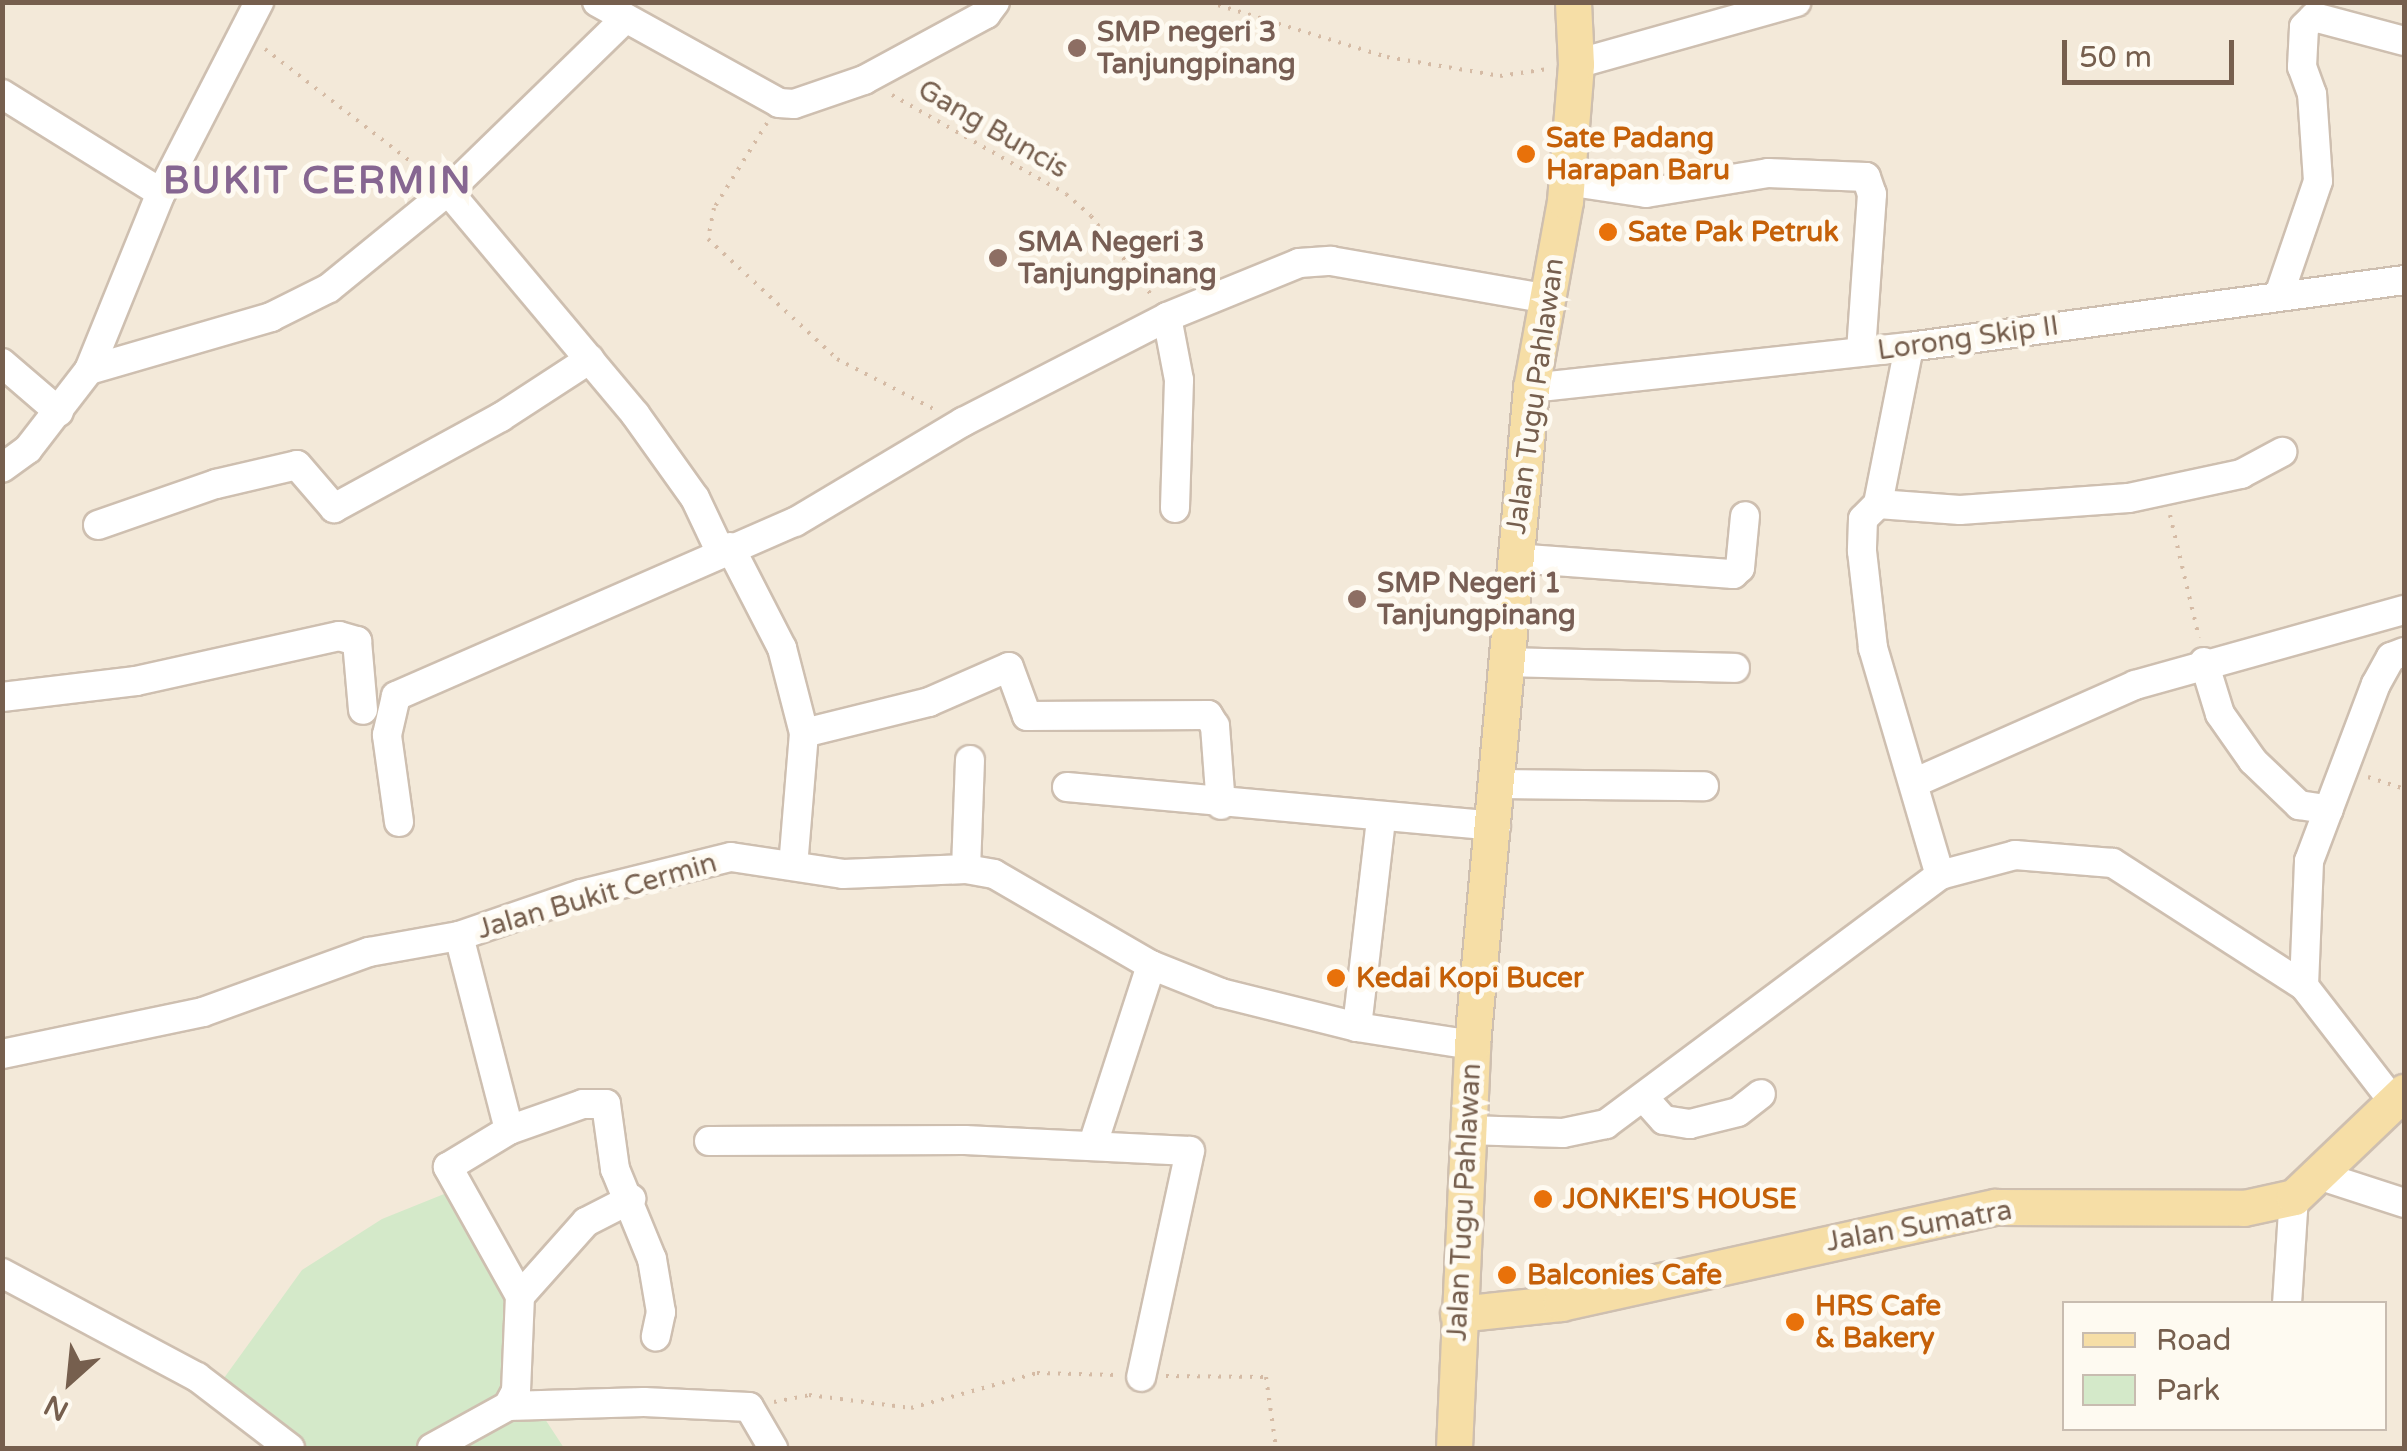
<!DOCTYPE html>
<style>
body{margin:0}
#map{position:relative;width:2407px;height:1451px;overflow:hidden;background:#fcf6ea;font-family:"Varela Round",sans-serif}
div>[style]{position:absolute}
.residential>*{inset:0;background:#f3e9d9}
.green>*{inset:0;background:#d4e9c9}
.path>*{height:4px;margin-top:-2px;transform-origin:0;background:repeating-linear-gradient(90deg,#d5bba5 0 2.5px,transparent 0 10.5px)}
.roads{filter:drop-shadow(2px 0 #cebfb0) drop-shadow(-2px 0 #cebfb0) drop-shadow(0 2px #cebfb0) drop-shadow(0 -2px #cebfb0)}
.minor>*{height:28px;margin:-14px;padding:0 14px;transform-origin:14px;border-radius:14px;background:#fff}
.major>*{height:35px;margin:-17.5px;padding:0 17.5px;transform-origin:17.5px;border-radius:17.5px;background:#f6dea6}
.dots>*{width:28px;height:28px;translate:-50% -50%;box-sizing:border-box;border:5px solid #fefaf1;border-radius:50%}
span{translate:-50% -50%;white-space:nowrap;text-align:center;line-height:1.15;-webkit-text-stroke:10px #fefaf1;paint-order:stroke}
.education-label{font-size:28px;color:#785e54;font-weight:700}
.left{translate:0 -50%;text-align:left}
.street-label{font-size:28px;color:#765f4e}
.food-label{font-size:28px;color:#c56008;font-weight:700}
.district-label{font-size:38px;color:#866691;font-weight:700;letter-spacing:2.5px}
.frame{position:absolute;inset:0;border:5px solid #765f4e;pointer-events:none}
.legend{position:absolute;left:2062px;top:1301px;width:325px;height:130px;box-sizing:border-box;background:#fefaf1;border:2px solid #c8bcb0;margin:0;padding:12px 18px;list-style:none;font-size:30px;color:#765f4e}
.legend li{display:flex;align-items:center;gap:20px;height:50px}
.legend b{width:50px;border:2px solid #c8bcb0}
.north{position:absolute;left:20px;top:1331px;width:100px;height:100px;-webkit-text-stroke:8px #fefaf1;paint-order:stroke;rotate:207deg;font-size:28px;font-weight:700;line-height:40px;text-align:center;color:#765f4e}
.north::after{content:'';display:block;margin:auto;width:35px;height:45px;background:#765f4e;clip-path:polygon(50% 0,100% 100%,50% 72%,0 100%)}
.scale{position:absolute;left:2062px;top:40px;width:172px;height:45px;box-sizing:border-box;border:5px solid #765f4e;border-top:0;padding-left:12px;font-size:30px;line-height:35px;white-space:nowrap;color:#765f4e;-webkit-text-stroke:8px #fefaf1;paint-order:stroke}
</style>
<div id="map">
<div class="residential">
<i style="clip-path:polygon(evenodd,3px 3px,2404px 3px,2404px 1448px,3px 1448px,3px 3px,2064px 1304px,2384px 1304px,2384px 1428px,2064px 1428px,2064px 1304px)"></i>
</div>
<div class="green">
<i style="clip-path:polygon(459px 1188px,520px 1296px,524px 1387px,564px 1448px,290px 1448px,269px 1411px,224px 1378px,302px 1270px,382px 1219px)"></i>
</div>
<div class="path">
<i style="left:1208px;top:2px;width:187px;rotate:17.1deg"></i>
<i style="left:1387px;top:57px;width:115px;rotate:9.5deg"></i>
<i style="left:1500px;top:76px;width:48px;rotate:-8.5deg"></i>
<i style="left:265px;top:49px;width:206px;rotate:37.7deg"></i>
<i style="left:892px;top:95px;width:200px;rotate:29.6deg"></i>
<i style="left:1066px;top:194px;width:33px;rotate:41deg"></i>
<i style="left:1091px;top:216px;width:102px;rotate:52.6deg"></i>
<i style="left:767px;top:123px;width:100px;rotate:121.9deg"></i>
<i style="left:714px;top:208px;width:32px;rotate:101deg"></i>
<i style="left:708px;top:239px;width:176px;rotate:42.9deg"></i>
<i style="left:837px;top:359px;width:111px;rotate:27.3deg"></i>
<i style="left:2170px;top:515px;width:126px;rotate:76.7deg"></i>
<i style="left:2368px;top:777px;width:38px;rotate:18deg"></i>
<i style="left:1166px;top:1376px;width:100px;rotate:0.6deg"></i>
<i style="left:1266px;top:1377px;width:72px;rotate:82deg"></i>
<i style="left:774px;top:1402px;width:36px;rotate:-11deg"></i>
<i style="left:809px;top:1395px;width:103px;rotate:7.3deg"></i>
<i style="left:911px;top:1408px;width:131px;rotate:-15.5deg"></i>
<i style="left:1037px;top:1373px;width:80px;rotate:1.4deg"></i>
</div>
<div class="roads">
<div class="minor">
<i style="left:597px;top:2px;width:208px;rotate:29deg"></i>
<i style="left:779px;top:103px;width:15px;rotate:4deg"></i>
<i style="left:794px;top:104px;width:74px;rotate:-18.9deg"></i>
<i style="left:864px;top:80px;width:139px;rotate:-28.4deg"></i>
<i style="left:986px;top:14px;width:15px;rotate:-53deg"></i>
<i style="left:1576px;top:64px;width:229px;rotate:-15.7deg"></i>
<i style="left:2px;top:94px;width:187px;rotate:31.9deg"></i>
<i style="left:1566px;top:181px;width:81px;rotate:8.5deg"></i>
<i style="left:1646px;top:193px;width:124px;rotate:-9.3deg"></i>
<i style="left:1768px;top:173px;width:98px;rotate:2.3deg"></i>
<i style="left:1866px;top:177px;width:18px;rotate:71deg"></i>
<i style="left:1872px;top:194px;width:158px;rotate:94deg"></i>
<i style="left:448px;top:191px;width:291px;rotate:50deg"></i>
<i style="left:635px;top:414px;width:103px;rotate:54.5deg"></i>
<i style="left:695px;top:498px;width:59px;rotate:64.7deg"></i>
<i style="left:2279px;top:295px;width:120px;rotate:-71.1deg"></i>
<i style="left:2318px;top:181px;width:87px;rotate:-93.9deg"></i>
<i style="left:2312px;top:94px;width:29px;rotate:-110deg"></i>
<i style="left:2302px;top:67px;width:40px;rotate:-87.1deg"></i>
<i style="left:2304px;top:27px;width:14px;rotate:-45deg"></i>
<i style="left:2314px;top:17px;width:93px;rotate:14.9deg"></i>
<i style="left:1167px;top:317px;width:64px;rotate:79.2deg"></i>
<i style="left:1179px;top:380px;width:128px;rotate:91.8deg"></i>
<i style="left:1909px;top:347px;width:160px;rotate:101.2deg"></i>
<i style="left:1878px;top:504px;width:21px;rotate:135deg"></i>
<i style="left:1863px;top:519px;width:32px;rotate:92deg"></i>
<i style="left:1862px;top:551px;width:98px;rotate:83.5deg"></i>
<i style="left:1873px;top:648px;width:237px;rotate:73.6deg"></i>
<i style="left:2px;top:363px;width:75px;rotate:40.7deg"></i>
<i style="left:89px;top:370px;width:190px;rotate:-16.2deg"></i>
<i style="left:271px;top:317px;width:65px;rotate:-26.6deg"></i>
<i style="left:329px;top:288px;width:154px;rotate:-39.2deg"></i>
<i style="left:448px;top:191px;width:247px;rotate:-44.2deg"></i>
<i style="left:1531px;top:388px;width:380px;rotate:-6.2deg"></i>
<i style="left:1909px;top:347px;width:500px;rotate:-7.7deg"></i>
<i style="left:2px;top:468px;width:32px;rotate:-36deg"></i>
<i style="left:28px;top:449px;width:100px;rotate:-52.3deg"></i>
<i style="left:89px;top:370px;width:191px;rotate:-67.9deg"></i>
<i style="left:161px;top:193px;width:215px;rotate:-62.8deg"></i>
<i style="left:1878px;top:504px;width:82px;rotate:4.2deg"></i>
<i style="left:1960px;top:510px;width:169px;rotate:-4.1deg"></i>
<i style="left:2129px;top:498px;width:115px;rotate:-12.1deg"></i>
<i style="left:2241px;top:474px;width:47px;rotate:-28.2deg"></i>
<i style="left:98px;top:525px;width:125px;rotate:-19.2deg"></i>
<i style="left:216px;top:484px;width:83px;rotate:-13.2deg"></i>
<i style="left:297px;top:465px;width:57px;rotate:49.3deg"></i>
<i style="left:334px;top:508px;width:190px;rotate:-28.6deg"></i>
<i style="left:501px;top:417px;width:106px;rotate:-33.1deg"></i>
<i style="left:730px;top:547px;width:114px;rotate:62.8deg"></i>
<i style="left:782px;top:648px;width:88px;rotate:75.5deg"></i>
<i style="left:804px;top:733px;width:133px;rotate:94.7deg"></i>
<i style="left:1514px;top:558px;width:220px;rotate:4.2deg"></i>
<i style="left:1733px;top:574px;width:9px;rotate:-41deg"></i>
<i style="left:1740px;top:568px;width:52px;rotate:-84.5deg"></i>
<i style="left:1509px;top:662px;width:226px;rotate:1.5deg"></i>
<i style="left:2204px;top:662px;width:54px;rotate:72.9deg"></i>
<i style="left:2220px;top:714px;width:57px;rotate:54.9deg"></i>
<i style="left:2253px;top:761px;width:64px;rotate:43.7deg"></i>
<i style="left:2299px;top:805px;width:30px;rotate:9deg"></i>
<i style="left:2px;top:697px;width:135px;rotate:-6.8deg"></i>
<i style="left:136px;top:681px;width:208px;rotate:-12.5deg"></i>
<i style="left:339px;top:636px;width:19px;rotate:16deg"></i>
<i style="left:357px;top:641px;width:69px;rotate:85deg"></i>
<i style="left:804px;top:733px;width:129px;rotate:-13.9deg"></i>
<i style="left:929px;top:702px;width:87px;rotate:-23.6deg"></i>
<i style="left:1009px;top:667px;width:52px;rotate:69.8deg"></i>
<i style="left:1027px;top:716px;width:181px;rotate:-0.3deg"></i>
<i style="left:1208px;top:715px;width:13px;rotate:58deg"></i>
<i style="left:1215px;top:726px;width:79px;rotate:85.7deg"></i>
<i style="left:1914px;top:783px;width:242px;rotate:-23.9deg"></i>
<i style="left:2135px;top:685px;width:279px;rotate:-15.6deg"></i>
<i style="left:1498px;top:784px;width:206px;rotate:0.6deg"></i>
<i style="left:1067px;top:787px;width:431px;rotate:5.2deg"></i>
<i style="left:399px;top:822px;width:88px;rotate:-97.9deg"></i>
<i style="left:387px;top:735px;width:40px;rotate:-77deg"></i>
<i style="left:396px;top:696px;width:435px;rotate:-23.6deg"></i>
<i style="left:795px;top:522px;width:196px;rotate:-30.8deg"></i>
<i style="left:963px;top:422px;width:229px;rotate:-27.2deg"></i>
<i style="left:1167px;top:317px;width:143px;rotate:-22.2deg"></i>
<i style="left:1299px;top:263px;width:32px;rotate:-4deg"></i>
<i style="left:1331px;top:261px;width:216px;rotate:9.9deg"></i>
<i style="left:966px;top:869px;width:109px;rotate:-87.9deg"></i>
<i style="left:459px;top:936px;width:200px;rotate:75.5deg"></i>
<i style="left:2304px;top:986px;width:125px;rotate:-87.7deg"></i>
<i style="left:2309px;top:861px;width:189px;rotate:-69.3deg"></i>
<i style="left:2376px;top:684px;width:31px;rotate:-61deg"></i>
<i style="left:2391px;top:657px;width:14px;rotate:-21deg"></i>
<i style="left:1357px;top:1027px;width:209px;rotate:-83.4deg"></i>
<i style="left:2px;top:1054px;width:205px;rotate:-11.8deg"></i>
<i style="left:203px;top:1012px;width:177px;rotate:-19.9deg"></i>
<i style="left:369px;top:952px;width:91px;rotate:-10.1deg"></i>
<i style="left:459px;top:936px;width:129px;rotate:-19deg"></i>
<i style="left:581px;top:894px;width:154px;rotate:-13.9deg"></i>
<i style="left:731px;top:857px;width:113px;rotate:8.6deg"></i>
<i style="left:843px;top:874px;width:123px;rotate:-2.3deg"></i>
<i style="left:966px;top:869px;width:28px;rotate:10deg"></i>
<i style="left:994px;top:874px;width:181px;rotate:30.1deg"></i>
<i style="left:1151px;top:965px;width:75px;rotate:21.8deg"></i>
<i style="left:1221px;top:993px;width:140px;rotate:14deg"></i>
<i style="left:1357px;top:1027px;width:116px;rotate:8.9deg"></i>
<i style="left:1645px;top:1099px;width:28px;rotate:48deg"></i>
<i style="left:1664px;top:1120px;width:26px;rotate:9deg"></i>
<i style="left:1690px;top:1124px;width:49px;rotate:-14deg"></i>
<i style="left:1738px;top:1112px;width:29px;rotate:-38deg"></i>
<i style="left:1467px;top:1130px;width:96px;rotate:1.8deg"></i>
<i style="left:1563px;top:1133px;width:44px;rotate:-11.8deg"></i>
<i style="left:1606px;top:1124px;width:417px;rotate:-36.7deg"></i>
<i style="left:1940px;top:875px;width:78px;rotate:-14.9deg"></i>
<i style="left:2015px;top:855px;width:98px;rotate:4.7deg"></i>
<i style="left:2113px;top:863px;width:227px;rotate:32.8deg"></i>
<i style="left:2304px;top:986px;width:144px;rotate:52.3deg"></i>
<i style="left:709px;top:1141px;width:256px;rotate:-0.2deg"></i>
<i style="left:965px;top:1140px;width:225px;rotate:2.8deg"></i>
<i style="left:1190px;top:1151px;width:231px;rotate:102.2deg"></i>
<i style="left:1093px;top:1144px;width:188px;rotate:-72deg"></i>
<i style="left:2315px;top:1174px;width:94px;rotate:18deg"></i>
<i style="left:2px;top:1273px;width:221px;rotate:28.1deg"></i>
<i style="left:197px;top:1377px;width:117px;rotate:37.4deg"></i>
<i style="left:520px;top:1296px;width:99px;rotate:-48.3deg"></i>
<i style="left:586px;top:1222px;width:51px;rotate:-27.1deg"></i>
<i style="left:2287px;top:1304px;width:107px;rotate:-86.3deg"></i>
<i style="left:508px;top:1406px;width:17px;rotate:-62deg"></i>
<i style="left:516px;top:1391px;width:95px;rotate:-87.6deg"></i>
<i style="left:520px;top:1296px;width:148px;rotate:-119.2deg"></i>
<i style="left:448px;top:1167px;width:71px;rotate:-31.2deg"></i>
<i style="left:509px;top:1130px;width:78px;rotate:-19.4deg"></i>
<i style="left:583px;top:1104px;width:23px"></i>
<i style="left:606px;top:1104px;width:66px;rotate:82.1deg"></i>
<i style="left:615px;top:1169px;width:97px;rotate:67.7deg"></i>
<i style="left:652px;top:1259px;width:54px;rotate:80.4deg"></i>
<i style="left:661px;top:1312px;width:25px;rotate:102deg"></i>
<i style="left:432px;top:1448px;width:87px;rotate:-28.9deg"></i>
<i style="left:508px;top:1406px;width:136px;rotate:-1.7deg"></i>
<i style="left:644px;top:1402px;width:105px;rotate:2.7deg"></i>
<i style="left:749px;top:1407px;width:48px;rotate:59.7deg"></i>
</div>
<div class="major">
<i style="left:1458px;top:1314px;width:104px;rotate:-6.1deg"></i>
<i style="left:1561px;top:1303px;width:444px;rotate:-12.5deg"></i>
<i style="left:1995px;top:1207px;width:249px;rotate:0.2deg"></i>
<i style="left:2244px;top:1208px;width:51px;rotate:-12.4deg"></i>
<i style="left:2294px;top:1197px;width:152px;rotate:-43.7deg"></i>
<i style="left:1454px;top:1448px;width:403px;rotate:-87.4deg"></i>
<i style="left:1472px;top:1045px;width:660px;rotate:-84.87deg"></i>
<i style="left:1531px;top:388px;width:190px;rotate:-79.7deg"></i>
<i style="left:1565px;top:201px;width:137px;rotate:-85.4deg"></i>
<i style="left:1576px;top:64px;width:62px;rotate:-92.8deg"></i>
</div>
</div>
<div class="dots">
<i style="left:1077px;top:48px;background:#8d6e63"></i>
<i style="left:1526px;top:154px;background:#e8710a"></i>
<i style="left:1608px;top:232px;background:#e8710a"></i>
<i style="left:998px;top:258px;background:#8d6e63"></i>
<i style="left:1357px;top:599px;background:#8d6e63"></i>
<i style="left:1336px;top:978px;background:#e8710a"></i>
<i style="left:1543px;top:1199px;background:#e8710a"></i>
<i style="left:1507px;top:1275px;background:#e8710a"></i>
<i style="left:1795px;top:1322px;background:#e8710a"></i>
</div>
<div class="education-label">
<span class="left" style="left:1097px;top:48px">SMP negeri 3<br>Tanjungpinang</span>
<span class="left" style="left:1018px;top:258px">SMA Negeri 3<br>Tanjungpinang</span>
<span class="left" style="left:1377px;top:599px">SMP Negeri 1<br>Tanjungpinang</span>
</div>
<div class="street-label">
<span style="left:993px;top:129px;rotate:30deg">Gang Buncis</span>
<span style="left:1968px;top:338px;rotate:-8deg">Lorong Skip II</span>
<span style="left:1535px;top:396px;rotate:-82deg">Jalan Tugu Pahlawan</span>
<span style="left:597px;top:896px;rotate:-16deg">Jalan Bukit Cermin</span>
<span style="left:1464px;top:1202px;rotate:-87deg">Jalan Tugu Pahlawan</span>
<span style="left:1919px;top:1226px;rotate:-10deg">Jalan Sumatra</span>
</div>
<div class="food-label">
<span class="left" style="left:1546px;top:154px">Sate Padang<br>Harapan Baru</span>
<span class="left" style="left:1628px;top:232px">Sate Pak Petruk</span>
<span class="left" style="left:1356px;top:978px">Kedai Kopi Bucer</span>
<span class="left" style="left:1563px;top:1199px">JONKEI'S HOUSE</span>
<span class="left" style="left:1527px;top:1275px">Balconies Cafe</span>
<span class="left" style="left:1815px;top:1322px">HRS Cafe<br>&amp; Bakery</span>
</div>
<div class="district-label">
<span style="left:318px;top:182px">BUKIT CERMIN</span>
</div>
<div class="frame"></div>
<ul class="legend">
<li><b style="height:12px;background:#f6dea6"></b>Road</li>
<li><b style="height:28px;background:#d4e9c9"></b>Park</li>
</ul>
<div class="north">N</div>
<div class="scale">50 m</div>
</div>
